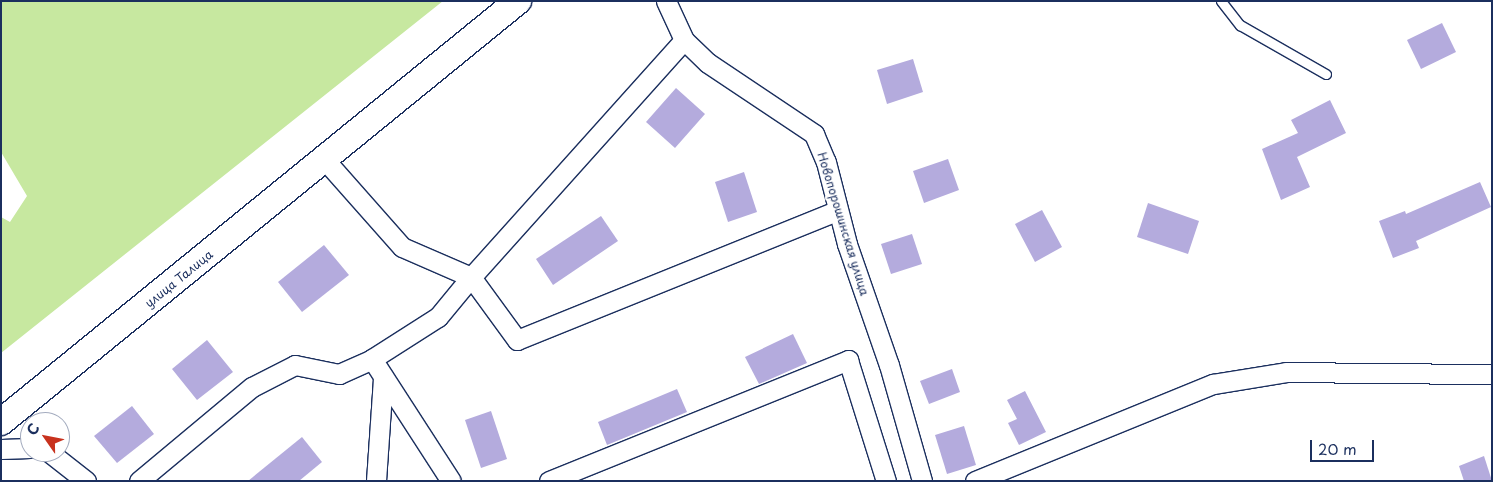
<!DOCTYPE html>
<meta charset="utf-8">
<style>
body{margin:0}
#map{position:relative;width:1493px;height:482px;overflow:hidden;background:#fff;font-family:"Playpen Sans",sans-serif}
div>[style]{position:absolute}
.green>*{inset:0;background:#c7e8a0}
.building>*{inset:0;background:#b4abdd}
.roads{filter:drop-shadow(1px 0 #1b2f5e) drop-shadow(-1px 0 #1b2f5e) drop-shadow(0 1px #1b2f5e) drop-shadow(0 -1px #1b2f5e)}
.lane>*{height:9px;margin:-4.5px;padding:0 4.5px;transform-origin:4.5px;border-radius:4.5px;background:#fff}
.street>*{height:19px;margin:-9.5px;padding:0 9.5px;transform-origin:9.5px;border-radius:9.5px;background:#fff}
.secondary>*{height:26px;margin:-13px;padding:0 13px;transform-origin:13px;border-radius:13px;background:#fff}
span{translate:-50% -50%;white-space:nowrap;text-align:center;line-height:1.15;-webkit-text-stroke:4.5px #fff;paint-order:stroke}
.street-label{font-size:12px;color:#1b2f5e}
.frame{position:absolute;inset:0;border:2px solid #1b2f5e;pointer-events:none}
.north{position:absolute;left:20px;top:412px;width:50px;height:50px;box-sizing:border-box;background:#fff;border:1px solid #a4acbf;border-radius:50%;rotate:303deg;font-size:14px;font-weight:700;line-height:20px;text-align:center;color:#1b2f5e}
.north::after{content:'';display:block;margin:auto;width:18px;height:22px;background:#c8321e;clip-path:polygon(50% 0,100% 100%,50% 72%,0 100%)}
.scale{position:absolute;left:1310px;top:440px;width:64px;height:22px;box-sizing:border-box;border:2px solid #1b2f5e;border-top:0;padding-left:6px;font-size:15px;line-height:18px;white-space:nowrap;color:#1b2f5e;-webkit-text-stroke:4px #fff;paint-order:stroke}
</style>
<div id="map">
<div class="green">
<i style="clip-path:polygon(1px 1px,443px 1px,1px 353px,1px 217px,10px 222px,27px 196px,1px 152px)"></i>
</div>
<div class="building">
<i style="clip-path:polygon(1442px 23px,1456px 52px,1421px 69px,1407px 40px)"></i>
<i style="clip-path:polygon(913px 59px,923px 92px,887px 104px,877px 70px)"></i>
<i style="clip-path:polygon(676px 88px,705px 114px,675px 148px,646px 122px)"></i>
<i style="clip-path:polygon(1330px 100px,1346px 133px,1297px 157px,1310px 187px,1281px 200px,1262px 149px,1298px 133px,1291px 120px)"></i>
<i style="clip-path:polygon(948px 159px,959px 190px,924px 203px,913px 171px)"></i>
<i style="clip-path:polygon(744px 172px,757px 212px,728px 222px,715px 182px)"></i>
<i style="clip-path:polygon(1480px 182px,1491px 207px,1416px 241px,1419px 248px,1393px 258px,1379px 221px,1405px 211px,1406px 214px)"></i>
<i style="clip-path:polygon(1148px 203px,1199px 221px,1188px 254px,1137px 237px)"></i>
<i style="clip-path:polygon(1042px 210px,1062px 247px,1035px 262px,1015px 224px)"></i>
<i style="clip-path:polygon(601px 216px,618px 241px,553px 285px,536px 259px)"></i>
<i style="clip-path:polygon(912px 234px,922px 264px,891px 274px,881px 244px)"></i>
<i style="clip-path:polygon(324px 245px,349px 275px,302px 312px,278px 282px)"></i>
<i style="clip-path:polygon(793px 334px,807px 363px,759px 384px,745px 357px)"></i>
<i style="clip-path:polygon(207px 340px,233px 372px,197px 400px,172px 369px)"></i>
<i style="clip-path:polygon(952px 369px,960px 392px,929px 404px,920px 381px)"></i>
<i style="clip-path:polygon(677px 389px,687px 412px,607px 445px,598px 422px)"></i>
<i style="clip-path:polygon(1025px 391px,1046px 432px,1019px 445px,1008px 423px,1017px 419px,1007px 400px)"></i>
<i style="clip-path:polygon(132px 406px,154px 434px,117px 463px,94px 436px)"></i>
<i style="clip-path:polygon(491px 411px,507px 459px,481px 468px,465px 420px)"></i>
<i style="clip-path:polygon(964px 426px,976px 465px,947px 474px,935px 435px)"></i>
<i style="clip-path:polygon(302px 437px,322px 462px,299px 481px,248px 481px)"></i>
<i style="clip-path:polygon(1484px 456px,1492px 481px,1464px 481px,1459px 466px)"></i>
</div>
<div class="roads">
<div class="lane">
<i style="left:1221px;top:1px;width:31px;rotate:52deg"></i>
<i style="left:1240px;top:25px;width:99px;rotate:29.7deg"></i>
</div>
<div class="street">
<i style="left:666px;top:1px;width:43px;rotate:65.2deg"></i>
<i style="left:684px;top:40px;width:33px;rotate:44deg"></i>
<i style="left:708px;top:63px;width:128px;rotate:33.8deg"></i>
<i style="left:814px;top:134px;width:30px;rotate:67deg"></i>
<i style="left:826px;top:162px;width:85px;rotate:75.6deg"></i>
<i style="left:847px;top:244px;width:128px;rotate:70.9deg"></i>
<i style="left:889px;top:365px;width:121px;rotate:74.1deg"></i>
<i style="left:684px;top:40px;width:319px;rotate:131.9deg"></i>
<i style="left:471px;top:277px;width:78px;rotate:53.9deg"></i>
<i style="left:517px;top:340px;width:346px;rotate:-22deg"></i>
<i style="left:372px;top:359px;width:145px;rotate:57.1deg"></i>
<i style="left:1px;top:449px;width:29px;rotate:-2deg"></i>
<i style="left:49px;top:452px;width:47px;rotate:38.1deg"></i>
<i style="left:139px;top:481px;width:147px;rotate:-39.8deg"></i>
<i style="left:252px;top:387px;width:48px;rotate:-27.1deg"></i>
<i style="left:295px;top:365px;width:45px;rotate:11.6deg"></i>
<i style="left:339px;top:374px;width:36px;rotate:-24deg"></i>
<i style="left:372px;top:359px;width:78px;rotate:-32.5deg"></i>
<i style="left:438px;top:317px;width:52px;rotate:-50.5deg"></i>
<i style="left:471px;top:277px;width:75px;rotate:-156.5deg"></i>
<i style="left:402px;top:247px;width:116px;rotate:-131.5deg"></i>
<i style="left:376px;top:481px;width:104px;rotate:-86.1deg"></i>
<i style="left:549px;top:481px;width:323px;rotate:-22deg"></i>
<i style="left:848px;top:360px;width:127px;rotate:72.6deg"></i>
<i style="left:975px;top:481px;width:257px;rotate:-22.2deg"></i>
<i style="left:1213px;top:384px;width:74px;rotate:-9.3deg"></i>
<i style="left:1286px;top:372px;width:206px;rotate:0.6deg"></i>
</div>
<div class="secondary">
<i style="left:1px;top:422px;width:667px;rotate:-39.16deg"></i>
</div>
</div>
<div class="street-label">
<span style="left:843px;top:224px;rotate:73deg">Новопорошинская улица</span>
<span style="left:179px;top:279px;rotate:-39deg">улица Талица</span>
</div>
<div class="frame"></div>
<div class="north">С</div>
<div class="scale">20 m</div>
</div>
